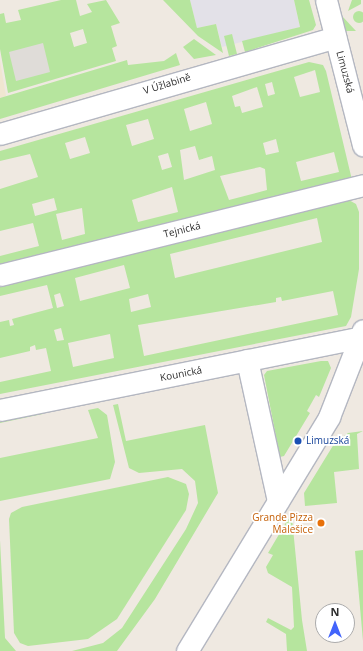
<!DOCTYPE html>
<meta charset="utf-8">
<style>
body{margin:0}
#map{position:relative;width:363px;height:651px;overflow:hidden;background:#efe9e1;font-family:"Open Sans",sans-serif}
div>[style]{position:absolute}
.industrial>*{inset:0;background:#e3e1e8}
.education>*{inset:0;background:#f0e6d1}
.green>*{inset:0;background:#b6e59e}
.round{border-radius:50%}
.plaza>*{inset:0;background:#dfdcd8}
.roads{filter:drop-shadow(1px 0 #b4b7c1) drop-shadow(-1px 0 #b4b7c1) drop-shadow(0 1px #b4b7c1) drop-shadow(0 -1px #b4b7c1)}
.minor>*{height:21px;margin:-10.5px;padding:0 10.5px;transform-origin:10.5px;border-radius:10.5px;background:#fff}
.dots>*{width:11px;height:11px;translate:-50% -50%;box-sizing:border-box;border:2px solid #fff;border-radius:50%}
span{translate:-50% -50%;white-space:nowrap;text-align:center;line-height:1.15;-webkit-text-stroke:3.5px #fff;paint-order:stroke}
.street-label{font-size:10px;color:#2e2e2e}
.transit-label{font-size:10px;color:#164399}
.left{translate:0 -50%;text-align:left}
.food-label{font-size:10px;color:#c56008}
.right{translate:-100% -50%;text-align:right}
.north{position:absolute;left:315px;top:603px;width:40px;height:40px;box-sizing:border-box;background:#fff;border:1px solid #ababab;border-radius:50%;rotate:0deg;font-size:11px;font-weight:700;line-height:16px;text-align:center;color:#2e2e2e}
.north::after{content:'';display:block;margin:auto;width:14px;height:18px;background:#4264fb;clip-path:polygon(50% 0,100% 100%,50% 72%,0 100%)}
</style>
<div id="map">
<div class="industrial">
<i style="clip-path:polygon(190px 0,294px 0,300px 27px,222px 47px,216px 24px,197px 28px)"></i>
</div>
<div class="education">
<i style="clip-path:polygon(0 61px,6px 96px,0 98px)"></i>
</div>
<div class="green">
<i style="clip-path:polygon(evenodd,61px 0,76px 0,80px 16px,92px 12px,87px 4px,106px 0,120px 23px,111px 26px,117px 46px,112px 48px,116px 61px,8px 93px,0 49px,0 14px,4px 13px,6px 23px,21px 20px,18px 10px,61px 0,83px 29px,87px 43px,74px 47px,70px 33px,83px 29px)"></i>
<i style="clip-path:polygon(163px 0,190px 0,197px 28px,216px 24px,223px 53px,198px 36px)"></i>
<i style="clip-path:polygon(294px 0,309px 0,316px 25px,313px 30px,245px 52px,242px 41px,300px 27px)"></i>
<i style="clip-path:polygon(352px 0,361px 0,361px 4px,348px 11px)"></i>
<i class="round" style="left:353px;top:11px;width:12px;height:12px"></i>
<i style="clip-path:polygon(342px 16px,356px 31px,345px 31px)"></i>
<i style="clip-path:polygon(232px 34px,237px 54px,229px 56px,224px 36px)"></i>
<i style="clip-path:polygon(194px 39px,216px 55px,194px 59px,183px 47px)"></i>
<i style="clip-path:polygon(176px 53px,180px 65px,0 119px,0 98px,127px 60px,128px 65px,164px 61px)"></i>
<i style="clip-path:polygon(evenodd,309px 62px,323px 65px,326px 71px,352px 180px,0 267px,0 256px,39px 246px,33px 223px,0 231px,0 189px,38px 177px,30px 154px,0 161px,0 151px,309px 62px,315px 70px,320px 92px,300px 97px,294px 77px,315px 70px,309px 62px,272px 82px,275px 94px,268px 96px,265px 84px,272px 82px,309px 62px,257px 87px,263px 107px,242px 113px,240px 106px,235px 107px,232px 96px,257px 87px,309px 62px,206px 102px,212px 124px,190px 131px,184px 109px,206px 102px,309px 62px,148px 119px,154px 139px,132px 146px,126px 125px,148px 119px,309px 62px,85px 137px,90px 153px,70px 159px,65px 143px,85px 137px,309px 62px,276px 139px,279px 152px,266px 155px,263px 143px,276px 139px,309px 62px,195px 146px,199px 160px,212px 156px,215px 170px,184px 180px,180px 150px,195px 146px,309px 62px,334px 152px,339px 172px,301px 181px,296px 162px,334px 152px,309px 62px,168px 153px,172px 167px,162px 170px,158px 156px,168px 153px,309px 62px,260px 167px,265px 169px,267px 190px,229px 200px,220px 176px,260px 167px,309px 62px,172px 187px,178px 212px,138px 222px,132px 200px,172px 187px,309px 62px,54px 198px,57px 210px,35px 216px,32px 204px,54px 198px,309px 62px,82px 208px,85px 234px,62px 240px,56px 214px,82px 208px)"></i>
<i style="clip-path:polygon(evenodd,347px 199px,356px 204px,359px 212px,359px 269px,351px 317px,346px 326px,0 394px,0 382px,51px 371px,46px 348px,36px 350px,35px 345px,30px 347px,30px 351px,0 358px,0 322px,9px 320px,10px 326px,14px 325px,12px 319px,53px 308px,47px 285px,0 296px,0 285px,347px 199px,317px 218px,322px 242px,175px 278px,170px 254px,317px 218px,347px 199px,124px 265px,130px 288px,80px 301px,75px 278px,124px 265px,347px 199px,333px 291px,338px 315px,144px 356px,138px 325px,276px 302px,276px 298px,281px 297px,282px 301px,333px 291px,347px 199px,60px 293px,64px 306px,57px 308px,54px 295px,60px 293px,347px 199px,148px 294px,151px 307px,131px 312px,129px 299px,148px 294px,347px 199px,61px 328px,64px 340px,57px 341px,54px 330px,61px 328px,347px 199px,110px 334px,114px 358px,73px 367px,68px 343px,110px 334px)"></i>
<i style="clip-path:polygon(321px 361px,328px 361px,331px 368px,319px 397px,316px 395px,307px 411px,310px 413px,284px 456px,280px 457px,264px 375px,267px 371px)"></i>
<i style="clip-path:polygon(118px 404px,126px 441px,205px 425px,218px 493px,155px 599px,117px 651px,72px 651px,103px 643px,122px 628px,186px 529px,198px 503px,195px 481px,182px 469px,139px 473px,129px 468px,113px 405px)"></i>
<i style="clip-path:polygon(98px 408px,107px 415px,115px 462px,110px 479px,0 501px,0 458px,98px 438px,88px 410px)"></i>
<i style="clip-path:polygon(43px 411px,43px 414px,0 423px,0 421px)"></i>
<i style="clip-path:polygon(363px 431px,357px 434px,359px 469px,334px 472px,337px 503px,305px 506px,304px 493px,334px 444px,348px 433px)"></i>
<i style="clip-path:polygon(168px 477px,186px 484px,189px 494px,186px 510px,117px 619px,88px 639px,28px 646px,20px 643px,14px 633px,9px 519px,11px 513px,22px 507px)"></i>
<i style="clip-path:polygon(292px 518px,302px 620px,307px 651px,287px 651px,286px 634px,266px 622px,268px 618px,291px 630px,294px 627px,292px 587px,268px 573px,266px 567px,273px 555px,268px 553px,288px 519px)"></i>
<i style="clip-path:polygon(0 540px,5px 638px,16px 651px,0 651px)"></i>
<i style="clip-path:polygon(363px 550px,363px 641px,355px 551px)"></i>
</div>
<div class="plaza">
<i style="clip-path:polygon(43px 43px,50px 72px,16px 81px,9px 52px)"></i>
</div>
<div class="roads">
<div class="minor">
<i style="left:326px;top:0;width:150px;rotate:75.7deg"></i>
<i style="left:0;top:134px;width:349px;rotate:-16.1deg"></i>
<i style="left:0;top:275px;width:374px;rotate:-13.9deg"></i>
<i style="left:247px;top:360px;width:144px;rotate:77.6deg"></i>
<i style="left:0;top:410px;width:368px;rotate:-11.4deg"></i>
<i style="left:187px;top:651px;width:274px;rotate:-58.7deg"></i>
<i style="left:329px;top:417px;width:93px;rotate:-68.7deg"></i>
</div>
</div>
<div class="dots">
<i style="left:298px;top:441px;background:#1a4fb4"></i>
<i style="left:321px;top:523px;background:#e8710a"></i>
</div>
<div class="street-label">
<span style="left:345px;top:72px;rotate:75deg">Limuzská</span>
<span style="left:167px;top:84px;rotate:-17deg">V Úžlabině</span>
<span style="left:182px;top:230px;rotate:-14deg">Tejnická</span>
<span style="left:181px;top:374px;rotate:-11deg">Kounická</span>
</div>
<div class="transit-label">
<span class="left" style="left:306px;top:441px">Limuzská</span>
</div>
<div class="food-label">
<span class="right" style="left:313px;top:523px">Grande Pizza<br>Malešice</span>
</div>
<div class="north">N</div>
</div>
